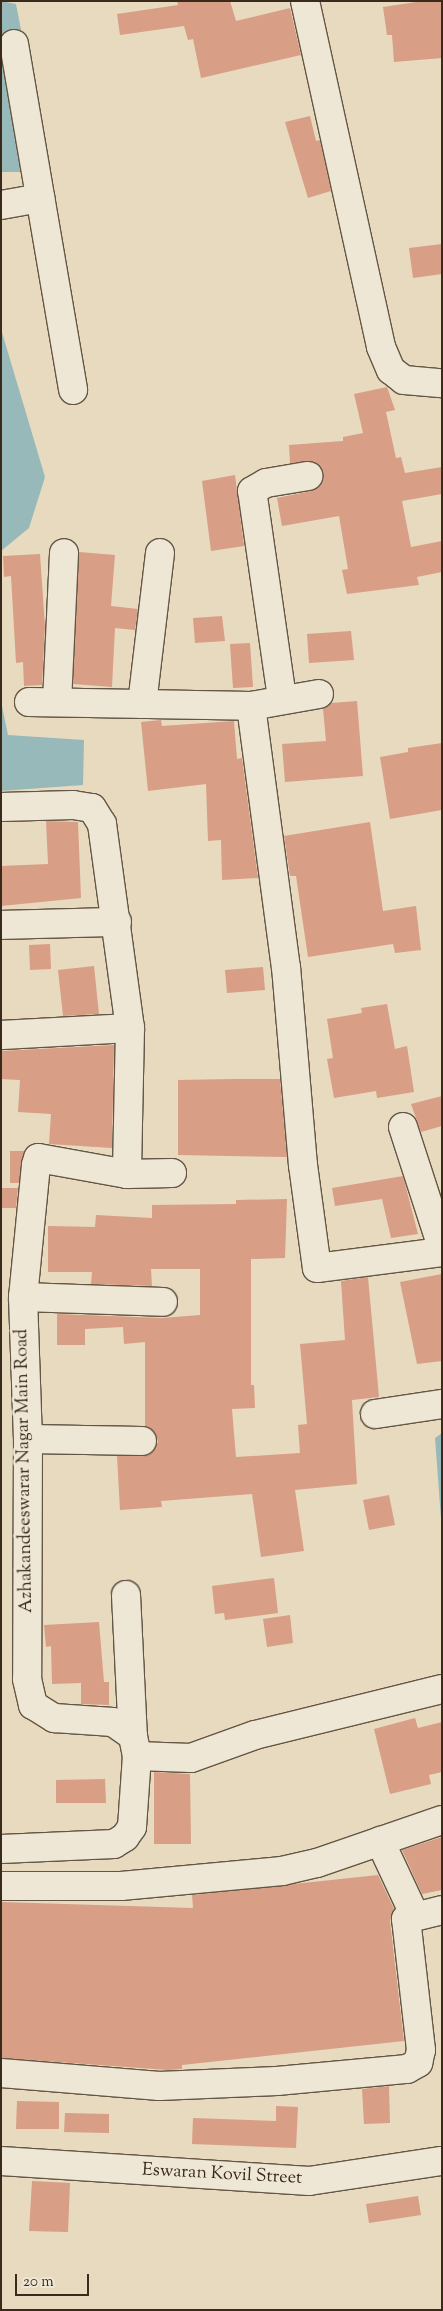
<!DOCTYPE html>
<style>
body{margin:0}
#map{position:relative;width:443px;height:2311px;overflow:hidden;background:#e7dabe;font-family:"Sorts Mill Goudy",serif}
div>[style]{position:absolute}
.water>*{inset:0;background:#98b9b9}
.building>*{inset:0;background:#d89e86}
.roads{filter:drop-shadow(1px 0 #645644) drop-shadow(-1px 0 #645644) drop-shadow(0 1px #645644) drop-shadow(0 -1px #645644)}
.street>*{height:28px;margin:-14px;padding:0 14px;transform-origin:14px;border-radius:14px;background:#efe7d5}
.secondary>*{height:28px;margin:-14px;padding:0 14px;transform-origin:14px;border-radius:14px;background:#efe7d5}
span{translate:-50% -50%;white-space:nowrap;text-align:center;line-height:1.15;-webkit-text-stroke:5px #efe7d5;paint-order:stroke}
.street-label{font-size:18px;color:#392a1b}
.frame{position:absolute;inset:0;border:2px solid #392a1b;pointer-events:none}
.scale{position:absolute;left:15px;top:2274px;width:74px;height:22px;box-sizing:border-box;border:2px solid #392a1b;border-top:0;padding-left:6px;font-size:15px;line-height:18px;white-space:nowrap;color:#392a1b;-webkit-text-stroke:4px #efe7d5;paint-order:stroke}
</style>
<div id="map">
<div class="water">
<i style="clip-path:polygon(1px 1px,16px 4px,49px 172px,1px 172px)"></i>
<i style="clip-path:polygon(1px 329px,45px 477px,29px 528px,1px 551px)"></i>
<i style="clip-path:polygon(1px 701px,8px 735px,84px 740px,83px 785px,1px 791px)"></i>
<i style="clip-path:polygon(442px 1433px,442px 1532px,435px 1438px)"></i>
</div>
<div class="building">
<i style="clip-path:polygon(177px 1px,230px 1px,236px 21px,290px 8px,301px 55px,201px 78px,193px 39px,188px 40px,184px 26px,120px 35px,117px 14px,178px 5px)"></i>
<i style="clip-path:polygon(423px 1px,442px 1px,442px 58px,394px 62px,392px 35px,387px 35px,383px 7px)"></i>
<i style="clip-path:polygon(310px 116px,316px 141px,320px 140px,331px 191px,308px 198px,285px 122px)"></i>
<i style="clip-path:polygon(442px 244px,442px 274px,413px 278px,409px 248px)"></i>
<i style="clip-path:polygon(387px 387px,395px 410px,386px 412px,396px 458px,401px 457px,405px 473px,442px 467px,442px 494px,402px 501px,411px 547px,442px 541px,442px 572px,417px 577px,419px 585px,347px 594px,342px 570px,348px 569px,339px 516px,282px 526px,277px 498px,311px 491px,323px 481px,323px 473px,314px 462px,290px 463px,289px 445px,343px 441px,343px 437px,363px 433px,354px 394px)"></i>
<i style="clip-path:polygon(235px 475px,244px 546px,211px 551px,202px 481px)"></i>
<i style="clip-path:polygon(79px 552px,115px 555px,111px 606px,138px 609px,135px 630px,115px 628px,112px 687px,73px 684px)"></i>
<i style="clip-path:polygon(40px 554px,45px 627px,42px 685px,24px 686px,23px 662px,16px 663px,11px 576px,4px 577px,3px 556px)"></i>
<i style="clip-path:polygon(222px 616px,225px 641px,195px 643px,193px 618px)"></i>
<i style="clip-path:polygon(351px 631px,354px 660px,309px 663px,307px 634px)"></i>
<i style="clip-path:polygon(250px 643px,253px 687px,233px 688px,230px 644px)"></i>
<i style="clip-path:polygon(357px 701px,363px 776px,285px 782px,282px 744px,326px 741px,323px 709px,331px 703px)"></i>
<i style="clip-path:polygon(161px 720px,162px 726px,234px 721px,237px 759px,242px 758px,258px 878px,222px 880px,221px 840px,208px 841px,206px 784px,148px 791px,141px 722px)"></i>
<i style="clip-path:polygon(442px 743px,442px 810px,390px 819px,380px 757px,408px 752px,408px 748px)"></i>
<i style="clip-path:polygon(46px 821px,78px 822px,81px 898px,1px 906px,1px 866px,48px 864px)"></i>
<i style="clip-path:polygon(370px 822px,383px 911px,416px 906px,421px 950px,395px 953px,393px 944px,308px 957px,296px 876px,290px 876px,284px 836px)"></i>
<i style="clip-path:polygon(50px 944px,51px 969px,30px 970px,29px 945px)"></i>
<i style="clip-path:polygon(94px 966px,99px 1014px,63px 1016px,58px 970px)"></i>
<i style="clip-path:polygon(263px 967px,265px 990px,227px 993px,225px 970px)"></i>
<i style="clip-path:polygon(387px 1004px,395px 1049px,407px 1046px,414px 1092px,377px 1098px,376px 1091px,334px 1098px,327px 1059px,333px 1058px,327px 1019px,362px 1013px,361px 1008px)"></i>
<i style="clip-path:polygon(114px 1045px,112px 1148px,49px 1144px,51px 1114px,18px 1112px,20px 1080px,1px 1079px,1px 1051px)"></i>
<i style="clip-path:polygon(232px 1079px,280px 1079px,287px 1157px,178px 1155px,178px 1080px)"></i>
<i style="clip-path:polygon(442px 1096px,442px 1126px,421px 1132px,411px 1104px)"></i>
<i style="clip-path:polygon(10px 1151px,25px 1151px,19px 1183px,10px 1183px)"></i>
<i style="clip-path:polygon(403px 1176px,418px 1234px,391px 1238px,382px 1199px,335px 1206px,332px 1188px)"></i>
<i style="clip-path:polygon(1px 1188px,18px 1188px,16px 1208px,1px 1208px)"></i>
<i style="clip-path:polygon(287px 1199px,285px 1258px,251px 1259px,251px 1385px,254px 1385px,255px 1408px,232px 1409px,236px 1457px,300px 1453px,298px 1425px,307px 1424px,300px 1344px,345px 1340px,341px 1281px,368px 1277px,379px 1397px,352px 1400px,357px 1484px,295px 1490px,304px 1551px,261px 1557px,252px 1494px,161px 1501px,162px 1507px,120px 1510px,117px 1456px,149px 1455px,158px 1442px,155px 1433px,145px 1426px,145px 1342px,124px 1344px,123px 1327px,85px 1329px,85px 1345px,57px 1345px,57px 1314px,162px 1318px,200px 1315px,200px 1269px,151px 1269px,152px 1286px,91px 1284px,92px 1272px,48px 1272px,48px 1226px,95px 1227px,96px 1215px,152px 1218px,152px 1205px,236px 1204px,236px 1200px)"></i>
<i style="clip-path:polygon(442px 1274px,442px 1361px,417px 1364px,400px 1282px)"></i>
<i style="clip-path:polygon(389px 1495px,395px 1525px,369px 1530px,363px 1500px)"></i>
<i style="clip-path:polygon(274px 1578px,278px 1613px,225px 1620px,224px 1613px,215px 1614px,212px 1586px)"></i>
<i style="clip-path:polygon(290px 1615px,293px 1643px,267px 1647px,263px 1619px)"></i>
<i style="clip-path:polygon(99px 1622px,104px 1682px,109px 1682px,109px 1705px,81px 1704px,81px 1683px,52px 1684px,51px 1646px,46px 1647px,44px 1625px)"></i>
<i style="clip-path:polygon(415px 1718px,418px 1728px,442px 1722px,442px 1772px,429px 1775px,431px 1784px,390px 1794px,374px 1729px)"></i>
<i style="clip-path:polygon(154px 1772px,190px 1774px,191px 1844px,154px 1844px)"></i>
<i style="clip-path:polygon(105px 1779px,106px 1803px,56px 1803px,56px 1780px)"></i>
<i style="clip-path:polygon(442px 1837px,442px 1890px,422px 1894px,402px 1850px)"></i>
<i style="clip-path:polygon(378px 1875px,394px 1909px,390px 1921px,404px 2041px,182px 2065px,182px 2069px,168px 2070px,1px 2058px,1px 1902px,193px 1908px,192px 1895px)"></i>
<i style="clip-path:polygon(389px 2086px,390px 2123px,364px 2124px,362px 2089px)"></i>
<i style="clip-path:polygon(17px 2101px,59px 2102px,59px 2129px,16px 2129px)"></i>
<i style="clip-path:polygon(276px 2106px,298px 2107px,296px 2148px,192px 2144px,193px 2118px,276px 2121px)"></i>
<i style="clip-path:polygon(65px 2113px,109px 2114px,109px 2133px,64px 2132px)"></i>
<i style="clip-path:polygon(32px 2181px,70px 2183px,68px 2232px,29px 2231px)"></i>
<i style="clip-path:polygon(418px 2196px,421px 2215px,369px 2223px,366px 2204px)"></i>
</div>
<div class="roads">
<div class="street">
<i style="left:14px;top:44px;width:351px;rotate:80.3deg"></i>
<i style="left:1px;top:205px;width:40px;rotate:-10deg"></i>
<i style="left:282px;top:698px;width:209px;rotate:-98.2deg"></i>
<i style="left:252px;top:491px;width:16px;rotate:-30deg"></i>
<i style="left:266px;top:483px;width:43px;rotate:-9.5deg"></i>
<i style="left:29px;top:702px;width:222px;rotate:1deg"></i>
<i style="left:251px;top:706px;width:69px;rotate:-10deg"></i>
<i style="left:57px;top:702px;width:149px;rotate:-87.3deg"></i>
<i style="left:142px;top:704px;width:152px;rotate:-83.2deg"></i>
<i style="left:251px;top:706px;width:263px;rotate:82.4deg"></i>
<i style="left:286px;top:967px;width:199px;rotate:85.1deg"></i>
<i style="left:303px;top:1165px;width:104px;rotate:82.3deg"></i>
<i style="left:317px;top:1268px;width:126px;rotate:-7.3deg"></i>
<i style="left:1px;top:807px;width:72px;rotate:-1.6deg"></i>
<i style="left:73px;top:805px;width:19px;rotate:9deg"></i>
<i style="left:92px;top:808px;width:19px;rotate:58deg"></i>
<i style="left:102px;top:824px;width:206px;rotate:82.2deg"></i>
<i style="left:1px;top:925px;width:116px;rotate:-1.5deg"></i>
<i style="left:1px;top:1035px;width:129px;rotate:-3.1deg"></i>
<i style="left:130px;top:1028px;width:146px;rotate:91.2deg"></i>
<i style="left:127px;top:1174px;width:90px;rotate:-169.8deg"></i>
<i style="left:38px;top:1158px;width:7px;rotate:106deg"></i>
<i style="left:36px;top:1165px;width:133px;rotate:95.6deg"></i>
<i style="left:23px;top:1297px;width:142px;rotate:88deg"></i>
<i style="left:28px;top:1439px;width:240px;rotate:90.2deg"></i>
<i style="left:27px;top:1679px;width:27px;rotate:77deg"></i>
<i style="left:33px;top:1705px;width:25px;rotate:32deg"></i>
<i style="left:54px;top:1718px;width:59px;rotate:3.9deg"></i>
<i style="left:113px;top:1722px;width:24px;rotate:35deg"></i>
<i style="left:133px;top:1736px;width:20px;rotate:79deg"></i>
<i style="left:137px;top:1756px;width:54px;rotate:2.1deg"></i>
<i style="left:191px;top:1758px;width:68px;rotate:-19.8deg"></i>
<i style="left:255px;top:1735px;width:193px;rotate:-13.8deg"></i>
<i style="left:403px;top:1127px;width:126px;rotate:72deg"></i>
<i style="left:127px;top:1174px;width:45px;rotate:-1.3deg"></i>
<i style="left:23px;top:1297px;width:140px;rotate:2deg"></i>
<i style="left:375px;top:1414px;width:68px;rotate:-8.5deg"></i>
<i style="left:28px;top:1439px;width:114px;rotate:1deg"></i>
<i style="left:126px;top:1595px;width:141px;rotate:87.2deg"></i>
<i style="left:380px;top:1841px;width:83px;rotate:65deg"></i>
<i style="left:1px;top:1849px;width:113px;rotate:-2.5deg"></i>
<i style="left:114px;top:1844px;width:13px;rotate:-32deg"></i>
<i style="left:125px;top:1837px;width:12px;rotate:-55deg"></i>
<i style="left:132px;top:1827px;width:71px;rotate:-86deg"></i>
<i style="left:1px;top:1886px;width:120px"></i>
<i style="left:121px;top:1886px;width:162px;rotate:-5.3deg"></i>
<i style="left:282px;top:1871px;width:36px;rotate:-13deg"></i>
<i style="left:317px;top:1863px;width:132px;rotate:-19deg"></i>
<i style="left:1px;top:2073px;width:159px;rotate:4.7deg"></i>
<i style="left:159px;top:2086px;width:118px;rotate:-2.4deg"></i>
<i style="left:277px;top:2081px;width:131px;rotate:-5.3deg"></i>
<i style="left:407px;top:2069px;width:13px;rotate:-29deg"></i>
<i style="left:418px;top:2063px;width:13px;rotate:-77deg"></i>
<i style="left:421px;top:2050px;width:132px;rotate:-96.5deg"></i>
<i style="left:406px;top:1919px;width:37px;rotate:-14deg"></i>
</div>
<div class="secondary">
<i style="left:305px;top:1px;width:354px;rotate:77.6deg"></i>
<i style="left:381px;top:347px;width:25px;rotate:67deg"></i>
<i style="left:391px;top:370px;width:16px;rotate:38deg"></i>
<i style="left:404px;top:380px;width:38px;rotate:5deg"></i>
<i style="left:1px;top:2161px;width:309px;rotate:3.7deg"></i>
<i style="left:309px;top:2181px;width:134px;rotate:-8.6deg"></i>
</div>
</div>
<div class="street-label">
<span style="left:25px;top:1471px;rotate:-91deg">Azhakandeeswarar Nagar Main Road</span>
<span style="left:222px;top:2175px;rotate:3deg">Eswaran Kovil Street</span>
</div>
<div class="frame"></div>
<div class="scale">20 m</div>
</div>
